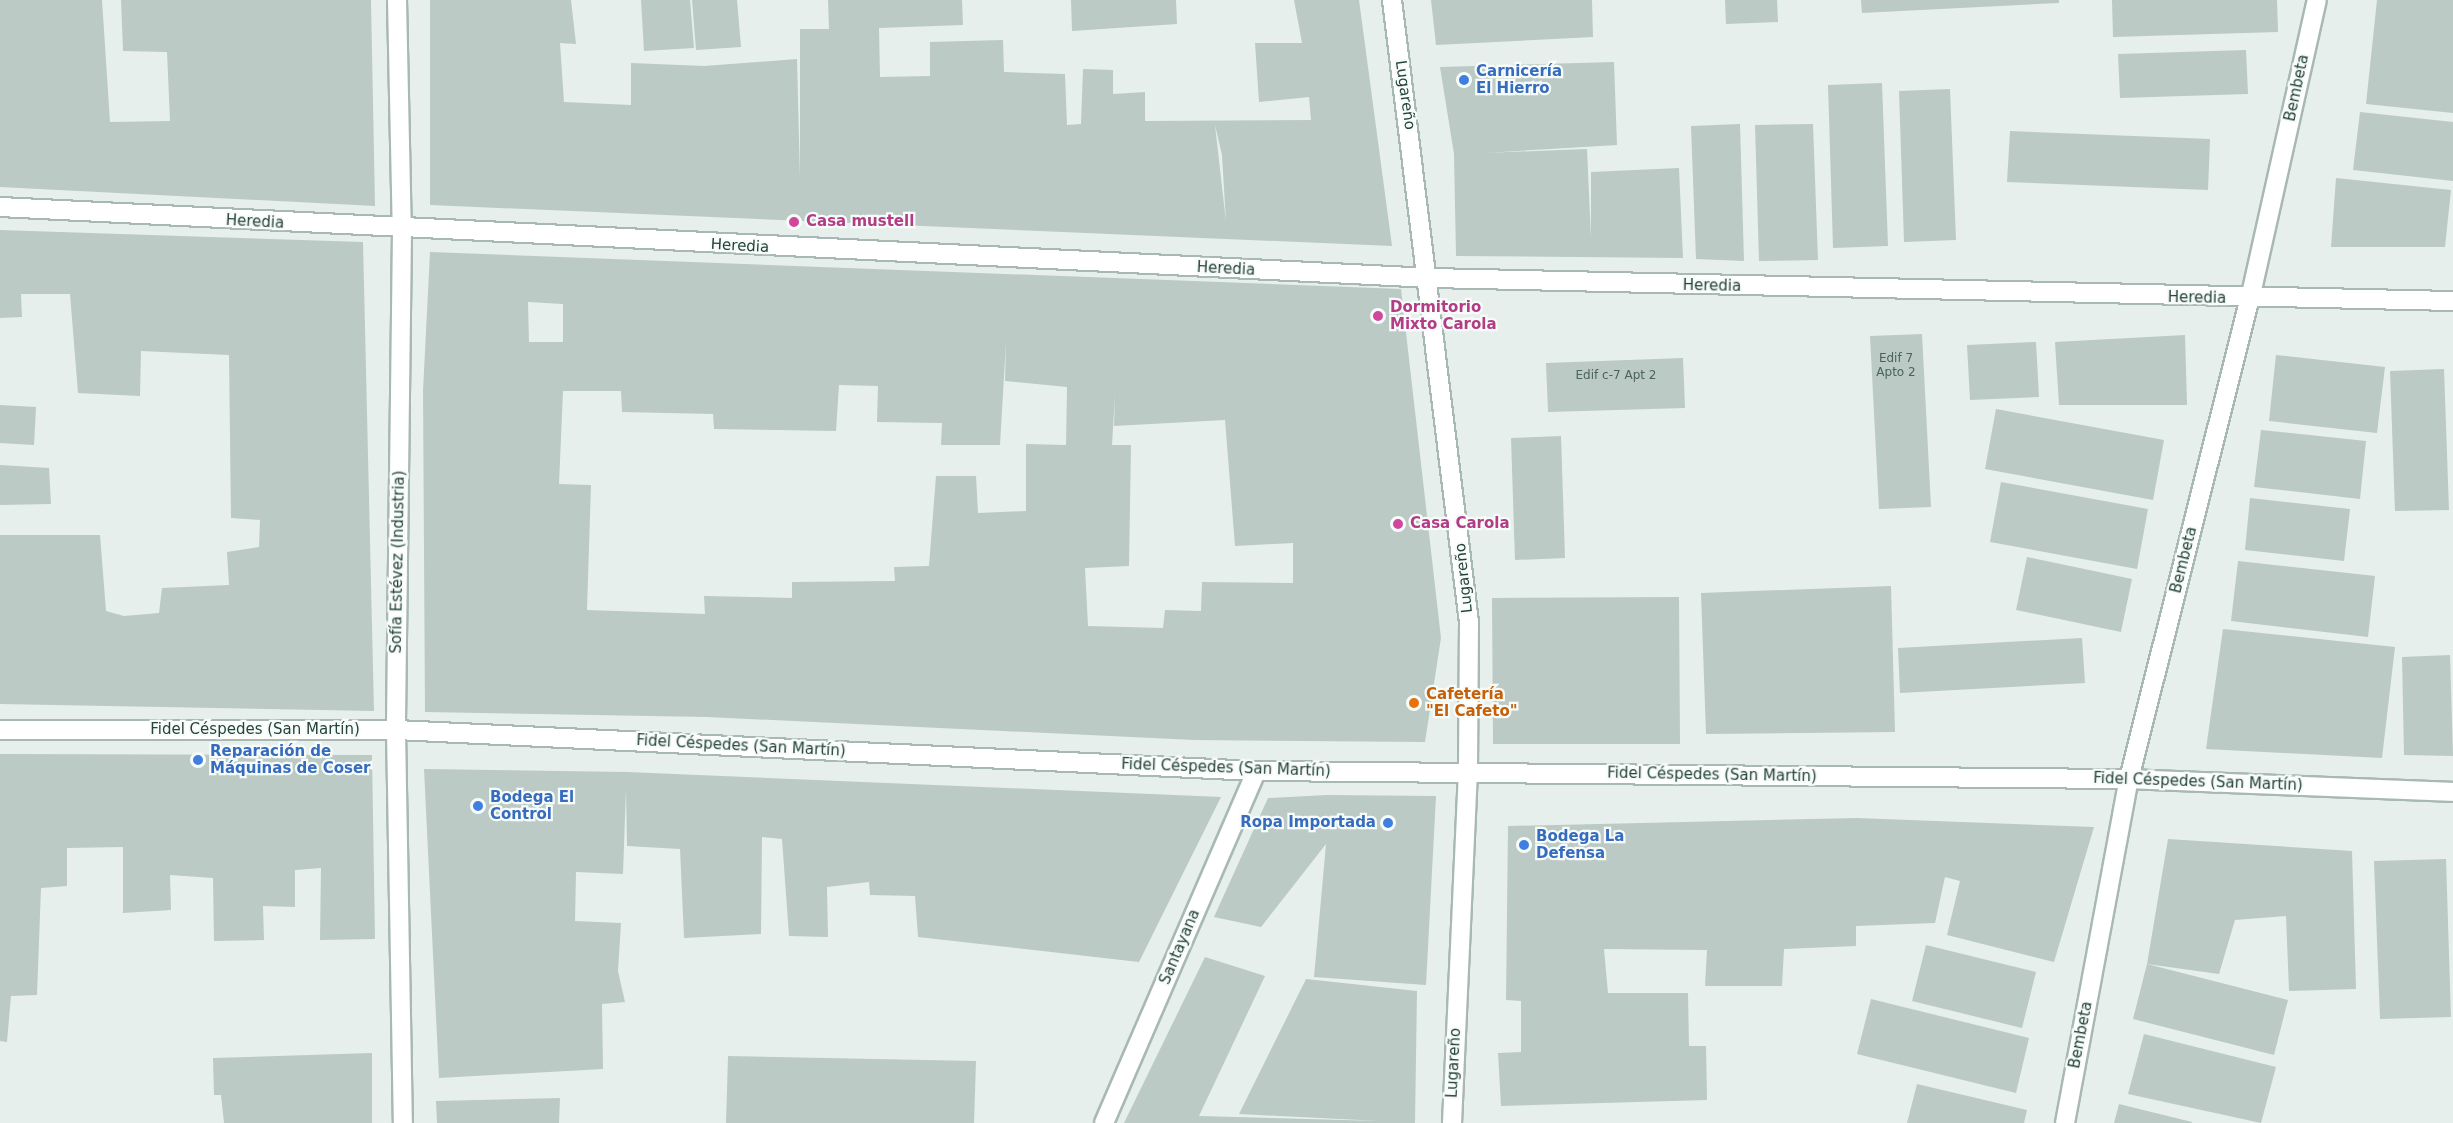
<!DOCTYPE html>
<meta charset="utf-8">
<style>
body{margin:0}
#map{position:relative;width:2453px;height:1123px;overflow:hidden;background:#e6efeb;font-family:"DejaVu Sans",sans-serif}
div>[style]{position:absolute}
.building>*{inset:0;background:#bbcac4}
.roads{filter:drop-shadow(2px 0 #a8b8b2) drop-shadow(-2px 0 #a8b8b2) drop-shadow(0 2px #a8b8b2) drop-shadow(0 -2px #a8b8b2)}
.street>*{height:18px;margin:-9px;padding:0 9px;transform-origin:9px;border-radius:9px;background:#fff}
.secondary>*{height:18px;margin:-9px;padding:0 9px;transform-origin:9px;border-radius:9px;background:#fff}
.dots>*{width:16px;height:16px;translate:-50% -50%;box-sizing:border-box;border:3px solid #f7fbf9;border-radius:50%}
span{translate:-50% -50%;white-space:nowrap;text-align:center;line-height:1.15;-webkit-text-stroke:4.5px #f7fbf9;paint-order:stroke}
.number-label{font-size:12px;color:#4a645c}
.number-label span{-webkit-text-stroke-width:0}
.shop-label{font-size:15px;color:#366cbe;font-weight:700}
.left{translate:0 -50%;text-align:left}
.right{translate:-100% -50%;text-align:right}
.street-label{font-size:15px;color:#24423a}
.hotel-label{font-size:15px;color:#b23c85;font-weight:700}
.food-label{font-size:15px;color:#c56008;font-weight:700}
</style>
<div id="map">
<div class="building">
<i style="clip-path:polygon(0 0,102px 0,110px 122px,170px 121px,167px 52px,123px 51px,121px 0,371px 0,375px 206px,0 187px)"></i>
<i style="clip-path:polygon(evenodd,430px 0,571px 0,576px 44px,560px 43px,564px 102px,631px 105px,631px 63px,704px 66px,797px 59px,800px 179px,800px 29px,829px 29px,828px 0,962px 0,963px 25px,879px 28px,880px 77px,930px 76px,930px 42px,1003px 40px,1004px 72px,1065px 74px,1067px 125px,1081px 124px,1083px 69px,1113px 70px,1113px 94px,1145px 92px,1145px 121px,1311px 120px,1309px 97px,1259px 102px,1255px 43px,1302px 43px,1294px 0,1359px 0,1392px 246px,430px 205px,430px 0,1215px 125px,1222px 155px,1226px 222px,1215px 125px)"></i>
<i style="clip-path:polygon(641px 0,690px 0,694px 48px,644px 51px)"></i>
<i style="clip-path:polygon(692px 0,737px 0,741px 47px,696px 50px)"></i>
<i style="clip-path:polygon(1071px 0,1176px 0,1177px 24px,1072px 31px)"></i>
<i style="clip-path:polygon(1431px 0,1592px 0,1593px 37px,1436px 45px)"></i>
<i style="clip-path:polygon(1725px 0,1777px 0,1778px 22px,1726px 24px)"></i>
<i style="clip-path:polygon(1861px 0,2059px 0,2059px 3px,1862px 13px)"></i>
<i style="clip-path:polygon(2112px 0,2277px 0,2278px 32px,2113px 37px)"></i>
<i style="clip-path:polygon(2377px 0,2453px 0,2453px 113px,2366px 104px)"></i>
<i style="clip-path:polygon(2246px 50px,2248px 94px,2120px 98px,2118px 54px)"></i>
<i style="clip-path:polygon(1614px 62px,1617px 145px,1484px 153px,1587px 149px,1591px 238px,1591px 172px,1679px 168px,1683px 258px,1456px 256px,1454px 154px,1440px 67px)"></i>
<i style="clip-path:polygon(1882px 83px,1888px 246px,1833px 248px,1828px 85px)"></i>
<i style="clip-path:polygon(1950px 89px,1956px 240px,1904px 242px,1899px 91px)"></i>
<i style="clip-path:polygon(2360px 112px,2453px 122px,2453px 181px,2353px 170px)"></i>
<i style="clip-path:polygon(1740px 124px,1744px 261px,1696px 259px,1691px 126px)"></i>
<i style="clip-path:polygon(1813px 124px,1818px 260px,1759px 261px,1755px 125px)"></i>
<i style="clip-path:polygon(2010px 131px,2210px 139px,2208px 190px,2007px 182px)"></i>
<i style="clip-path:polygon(2336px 178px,2451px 190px,2445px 247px,2331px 247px)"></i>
<i style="clip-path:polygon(0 230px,363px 242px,374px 711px,0 704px,0 535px,100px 535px,106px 611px,124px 616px,159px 613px,162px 588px,229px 585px,227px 552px,259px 547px,260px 520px,231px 518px,229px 355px,141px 351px,140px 396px,78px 393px,70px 294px,21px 294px,22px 317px,0 318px)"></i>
<i style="clip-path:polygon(evenodd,430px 252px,1401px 289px,1441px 638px,1425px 742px,1194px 740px,707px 717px,425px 712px,423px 391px,430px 252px,528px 302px,563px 304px,563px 342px,529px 342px,528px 302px,430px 252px,1006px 342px,1005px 381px,1067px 387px,1066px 445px,1026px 444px,1026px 511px,978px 513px,976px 476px,936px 476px,929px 566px,894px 567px,895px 581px,792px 582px,792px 598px,704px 596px,705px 614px,587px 610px,591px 485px,559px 484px,563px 391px,621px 391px,622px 412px,713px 414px,714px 429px,836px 431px,839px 385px,878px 386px,877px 422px,942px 423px,941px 445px,1000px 445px,1006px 342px,430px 252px,1115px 394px,1114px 426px,1225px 420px,1235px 546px,1293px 543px,1293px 583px,1202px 582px,1201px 611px,1165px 610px,1163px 628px,1088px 626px,1085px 568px,1129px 566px,1131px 445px,1112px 445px,1115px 394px)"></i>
<i style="clip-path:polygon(1922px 334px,1931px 507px,1879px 509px,1870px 336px)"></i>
<i style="clip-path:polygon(2185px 335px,2187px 405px,2059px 405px,2055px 342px)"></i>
<i style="clip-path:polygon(2036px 342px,2039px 397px,1970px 400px,1967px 345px)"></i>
<i style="clip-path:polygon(2276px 355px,2385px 367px,2377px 433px,2269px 421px)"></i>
<i style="clip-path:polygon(1683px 358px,1685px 408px,1548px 412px,1546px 363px)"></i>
<i style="clip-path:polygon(2444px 369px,2449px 510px,2395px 511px,2390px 371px)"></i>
<i style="clip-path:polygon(0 405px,36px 407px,34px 445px,0 443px)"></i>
<i style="clip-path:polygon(1996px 409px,2164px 440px,2153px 500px,1985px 469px)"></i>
<i style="clip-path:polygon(2261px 430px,2366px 441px,2360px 499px,2254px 487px)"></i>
<i style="clip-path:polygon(1561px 436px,1565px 558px,1515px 560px,1511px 438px)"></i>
<i style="clip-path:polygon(0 465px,49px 468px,51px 504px,0 505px)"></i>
<i style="clip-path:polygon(2001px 482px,2148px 509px,2137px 569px,1990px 542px)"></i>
<i style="clip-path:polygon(2250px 498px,2350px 509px,2344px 561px,2245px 550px)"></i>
<i style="clip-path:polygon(2027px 557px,2132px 579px,2121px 632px,2016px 610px)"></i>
<i style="clip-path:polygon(2238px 561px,2375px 576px,2368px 637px,2231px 621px)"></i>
<i style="clip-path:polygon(1891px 586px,1895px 732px,1706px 734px,1701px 593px)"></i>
<i style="clip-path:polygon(1679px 597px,1680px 744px,1493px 744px,1492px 598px)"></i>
<i style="clip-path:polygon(2223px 629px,2395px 647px,2382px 758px,2206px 749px)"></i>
<i style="clip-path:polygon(2082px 638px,2085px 683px,1900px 693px,1898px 648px)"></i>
<i style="clip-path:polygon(2450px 655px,2453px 756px,2404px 755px,2402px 657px)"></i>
<i style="clip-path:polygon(0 754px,372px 755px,375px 939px,320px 940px,321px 868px,295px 870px,295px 907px,263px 906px,264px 940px,214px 941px,213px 878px,170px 875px,171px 910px,123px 913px,123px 847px,67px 848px,67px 886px,41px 888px,37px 995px,11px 996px,7px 1042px,0 1041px)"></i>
<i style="clip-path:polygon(424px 769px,627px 772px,1221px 797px,1139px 962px,918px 937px,915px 896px,870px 895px,869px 882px,827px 887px,828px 937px,789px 936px,782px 839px,762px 837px,761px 934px,684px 938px,680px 849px,627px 846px,626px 789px,623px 874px,576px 872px,575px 921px,621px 923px,618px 971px,625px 1002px,602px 1004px,603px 1069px,439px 1078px)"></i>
<i style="clip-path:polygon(1327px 795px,1436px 796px,1426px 985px,1314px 977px,1326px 844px,1261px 927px,1214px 917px,1268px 798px)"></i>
<i style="clip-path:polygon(1857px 818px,2094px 827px,2054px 962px,1947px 935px,1960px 881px,1945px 877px,1935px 923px,1856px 926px,1856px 946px,1784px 949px,1782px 986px,1705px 986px,1707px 950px,1604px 949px,1608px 993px,1688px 993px,1689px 1046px,1706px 1046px,1707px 1100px,1501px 1106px,1498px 1053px,1521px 1052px,1521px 1001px,1506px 1000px,1508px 826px)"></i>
<i style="clip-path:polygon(2168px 839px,2352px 851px,2356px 989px,2289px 991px,2286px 916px,2235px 920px,2219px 974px,2147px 964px)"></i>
<i style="clip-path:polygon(2446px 859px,2451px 1017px,2380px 1019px,2374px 861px)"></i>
<i style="clip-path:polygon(1926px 945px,2036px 972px,2022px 1028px,1912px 1001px)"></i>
<i style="clip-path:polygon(1205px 957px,1265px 976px,1199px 1116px,1380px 1121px,1239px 1114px,1306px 979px,1417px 991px,1415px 1123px,1124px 1123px)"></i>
<i style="clip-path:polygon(2147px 964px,2288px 1000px,2274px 1055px,2133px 1019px)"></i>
<i style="clip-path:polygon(1871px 999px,2029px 1038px,2016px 1093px,1857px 1054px)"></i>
<i style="clip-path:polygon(2144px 1034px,2276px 1067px,2261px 1123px,2128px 1094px)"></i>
<i style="clip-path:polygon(372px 1053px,372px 1123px,224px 1123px,221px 1095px,214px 1095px,213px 1058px)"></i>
<i style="clip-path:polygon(728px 1056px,976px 1061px,974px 1123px,726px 1123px)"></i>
<i style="clip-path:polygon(1917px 1084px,2027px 1110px,2024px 1123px,1907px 1123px)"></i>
<i style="clip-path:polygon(560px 1098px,559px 1123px,437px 1123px,436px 1101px)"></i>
<i style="clip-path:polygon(2119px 1104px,2192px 1122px,2192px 1123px,2114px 1123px)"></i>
</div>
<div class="roads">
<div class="street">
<i style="left:397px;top:0;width:231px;rotate:88.8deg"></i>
<i style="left:402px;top:231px;width:499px;rotate:90.7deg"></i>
<i style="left:396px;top:730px;width:393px;rotate:89deg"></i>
<i style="left:0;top:207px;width:1433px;rotate:2.84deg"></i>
<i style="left:1431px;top:278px;width:1022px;rotate:1.29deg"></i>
<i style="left:1104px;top:1123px;width:383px;rotate:-66.6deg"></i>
<i style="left:1452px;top:1123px;width:351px;rotate:-87.4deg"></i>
<i style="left:2065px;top:1123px;width:350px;rotate:-79.5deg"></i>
<i style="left:2129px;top:779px;width:495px;rotate:-75.9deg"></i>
<i style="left:2250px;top:299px;width:306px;rotate:-77.4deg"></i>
</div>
<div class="secondary">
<i style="left:1392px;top:0;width:628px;rotate:82.95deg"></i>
<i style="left:1469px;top:623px;width:149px;rotate:90.4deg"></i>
<i style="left:0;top:730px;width:396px"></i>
<i style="left:396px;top:730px;width:861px;rotate:2.73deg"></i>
<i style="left:1256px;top:771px;width:873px;rotate:0.53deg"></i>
<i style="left:2129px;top:779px;width:324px;rotate:2.3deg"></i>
</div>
</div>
<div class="dots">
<i style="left:1464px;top:80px;background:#3f7fe0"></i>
<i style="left:794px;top:222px;background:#d1479c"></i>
<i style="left:1378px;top:316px;background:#d1479c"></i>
<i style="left:1398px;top:524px;background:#d1479c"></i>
<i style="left:1414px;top:703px;background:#e8710a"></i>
<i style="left:198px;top:760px;background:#3f7fe0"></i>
<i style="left:478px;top:806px;background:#3f7fe0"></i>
<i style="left:1388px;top:823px;background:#3f7fe0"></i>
<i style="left:1524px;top:845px;background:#3f7fe0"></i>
</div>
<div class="number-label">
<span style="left:1896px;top:366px">Edif 7<br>Apto 2</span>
<span style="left:1616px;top:376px">Edif c-7 Apt 2</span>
</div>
<div class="shop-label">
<span class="left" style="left:1476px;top:80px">Carnicería<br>El Hierro</span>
<span class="left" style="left:210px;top:760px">Reparación de<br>Máquinas de Coser</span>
<span class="left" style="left:490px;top:806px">Bodega El<br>Control</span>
<span class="right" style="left:1376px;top:823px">Ropa Importada</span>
<span class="left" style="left:1536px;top:845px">Bodega La<br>Defensa</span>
</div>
<div class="street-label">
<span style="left:2297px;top:88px;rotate:-78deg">Bembeta</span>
<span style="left:1405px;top:95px;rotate:82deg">Lugareño</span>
<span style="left:255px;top:222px;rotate:3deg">Heredia</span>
<span style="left:740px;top:246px;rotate:3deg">Heredia</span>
<span style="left:1226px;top:269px;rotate:3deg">Heredia</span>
<span style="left:1712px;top:286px;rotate:1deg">Heredia</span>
<span style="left:2197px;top:298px;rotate:1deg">Heredia</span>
<span style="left:2184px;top:560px;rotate:-76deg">Bembeta</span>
<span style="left:398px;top:562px;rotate:-89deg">Sofía Estévez (Industria)</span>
<span style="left:1464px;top:578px;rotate:-96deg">Lugareño</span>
<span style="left:255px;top:730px">Fidel Céspedes (San Martín)</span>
<span style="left:741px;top:746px;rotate:3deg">Fidel Céspedes (San Martín)</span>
<span style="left:1226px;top:768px;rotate:2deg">Fidel Céspedes (San Martín)</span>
<span style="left:1712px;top:775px;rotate:1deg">Fidel Céspedes (San Martín)</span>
<span style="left:2198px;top:782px;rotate:2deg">Fidel Céspedes (San Martín)</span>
<span style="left:1180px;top:947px;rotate:-67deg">Santayana</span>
<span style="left:2081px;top:1035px;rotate:-79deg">Bembeta</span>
<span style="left:1454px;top:1063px;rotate:-87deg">Lugareño</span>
</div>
<div class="hotel-label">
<span class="left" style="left:806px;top:222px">Casa mustell</span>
<span class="left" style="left:1390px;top:316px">Dormitorio<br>Mixto Carola</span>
<span class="left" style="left:1410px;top:524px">Casa Carola</span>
</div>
<div class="food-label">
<span class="left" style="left:1426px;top:703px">Cafetería<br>"El Cafeto"</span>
</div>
</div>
